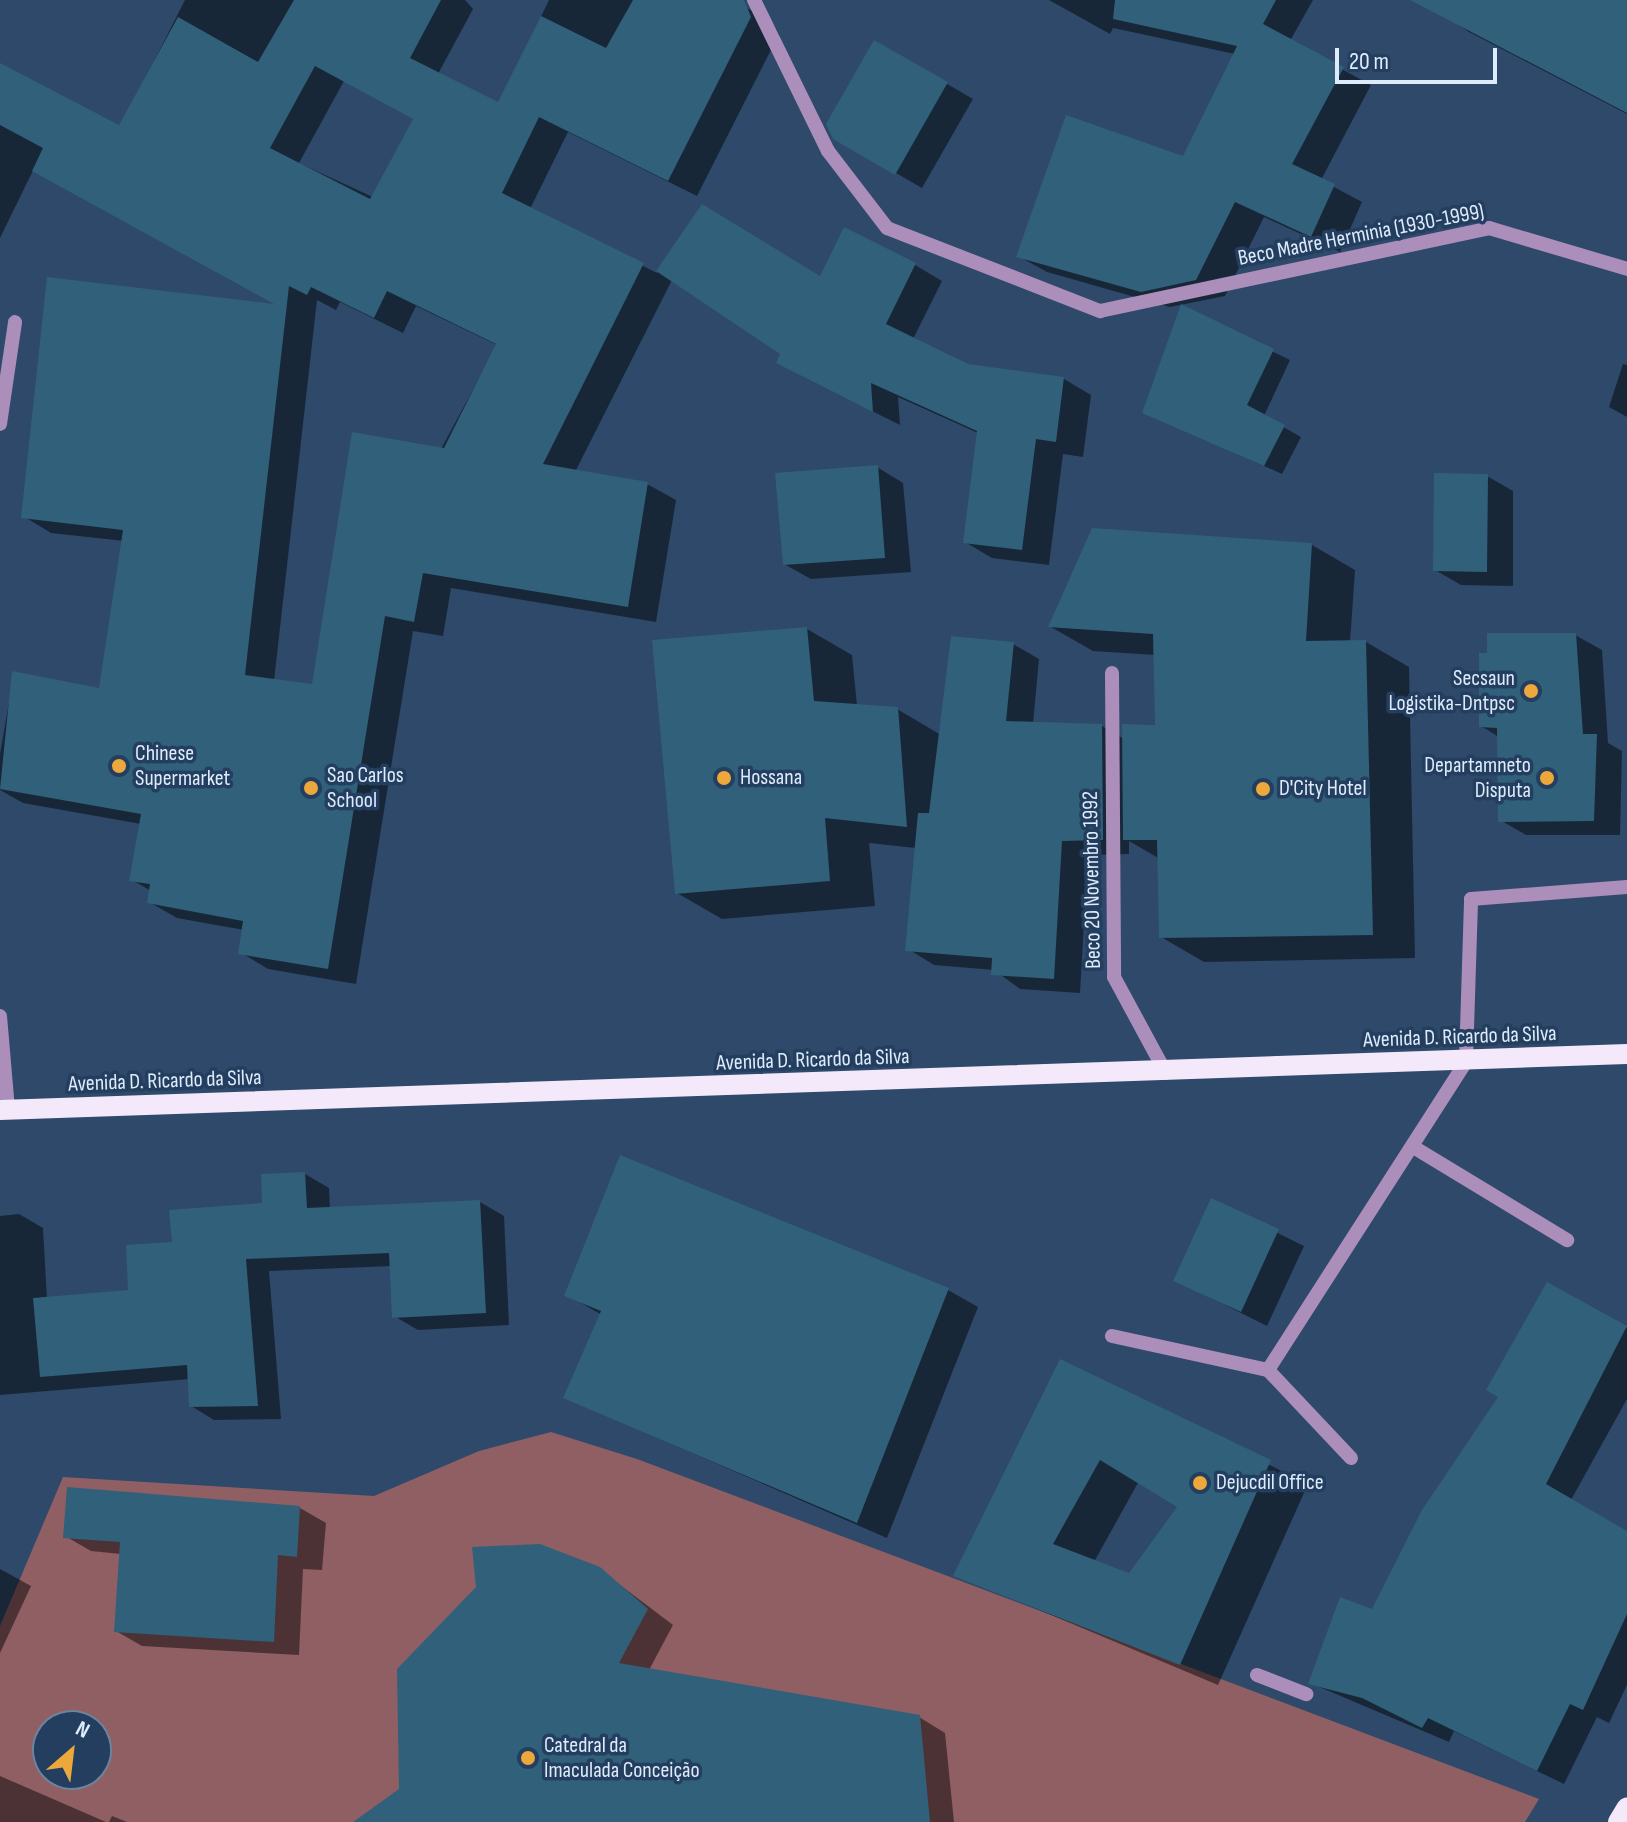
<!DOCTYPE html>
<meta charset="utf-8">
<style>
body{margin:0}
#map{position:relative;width:1627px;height:1822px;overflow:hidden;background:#2e496a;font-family:"Sofia Sans Condensed",sans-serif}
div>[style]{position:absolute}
.green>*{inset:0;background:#8f5f63}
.shadow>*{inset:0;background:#0007}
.building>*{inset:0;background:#31607a}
.minor>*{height:14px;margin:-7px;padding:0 7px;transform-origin:7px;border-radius:7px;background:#ac8ebb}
.major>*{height:20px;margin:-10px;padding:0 10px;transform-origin:10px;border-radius:10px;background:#f4e8fb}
.dots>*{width:22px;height:22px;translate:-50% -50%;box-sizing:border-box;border:4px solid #233e5f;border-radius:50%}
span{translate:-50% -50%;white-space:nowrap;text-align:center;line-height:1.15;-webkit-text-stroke:7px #233e5f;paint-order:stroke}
.street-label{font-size:22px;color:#deebfb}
.poi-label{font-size:22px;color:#deebfb}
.right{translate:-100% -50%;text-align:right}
.left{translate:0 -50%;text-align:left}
.north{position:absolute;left:32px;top:1710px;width:80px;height:80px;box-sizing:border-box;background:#233e5f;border:2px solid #6e839d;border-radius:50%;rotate:28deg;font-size:22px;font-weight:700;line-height:32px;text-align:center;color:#deebfb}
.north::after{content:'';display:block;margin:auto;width:28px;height:36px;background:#eda83c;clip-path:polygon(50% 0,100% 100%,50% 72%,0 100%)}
.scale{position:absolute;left:1335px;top:48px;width:162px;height:36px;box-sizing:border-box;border:4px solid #deebfb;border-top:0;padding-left:10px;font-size:24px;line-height:28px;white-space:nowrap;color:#deebfb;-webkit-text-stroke:6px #233e5f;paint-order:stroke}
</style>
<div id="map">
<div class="green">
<i style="clip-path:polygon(evenodd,551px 1432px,637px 1459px,1539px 1799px,1525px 1822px,0 1822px,0 1626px,63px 1477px,374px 1496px,479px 1451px,551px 1432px,48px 1726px,96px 1726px,96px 1774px,48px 1774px,48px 1726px)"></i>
</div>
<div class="shadow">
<i style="clip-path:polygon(evenodd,185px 0,465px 0,473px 9px,438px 74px,499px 104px,549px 0,733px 0,773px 23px,779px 34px,697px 196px,568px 132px,530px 209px,657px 273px,703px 206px,821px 278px,915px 265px,942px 281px,913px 339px,968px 366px,1064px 379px,1091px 395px,1083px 457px,1063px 454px,1049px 565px,992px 558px,965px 542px,978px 433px,898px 397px,900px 425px,806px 378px,778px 363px,783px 354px,672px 280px,575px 472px,647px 484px,676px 500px,656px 622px,451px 588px,443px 636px,413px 631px,356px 984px,268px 969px,240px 952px,244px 930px,177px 918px,149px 902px,151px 891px,132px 880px,141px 824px,23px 803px,0 790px,0 754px,14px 674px,101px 690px,124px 541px,51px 533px,23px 516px,282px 307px,120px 128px,185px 0,344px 81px,415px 119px,375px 198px,299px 163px,344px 81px,185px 0,317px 300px,336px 310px,340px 302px,403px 333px,416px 306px,497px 345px,313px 687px,274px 681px,317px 300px)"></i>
<i style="clip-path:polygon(1049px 0,1313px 0,1290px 41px,1371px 85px,1321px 180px,1362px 202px,1340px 252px,1264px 217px,1225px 296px,1170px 307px,1047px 272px,1018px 256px,1184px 158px,1235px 54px,1113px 28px,1110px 34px)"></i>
<i style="clip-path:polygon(1422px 0,1627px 0,1627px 114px,1469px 32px)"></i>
<i style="clip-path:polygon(875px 42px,973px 99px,922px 188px,835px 138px)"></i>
<i style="clip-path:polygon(0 65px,67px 101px,0 238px)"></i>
<i style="clip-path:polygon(1182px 307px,1290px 360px,1264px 416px,1301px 437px,1282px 474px,1144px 412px)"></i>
<i style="clip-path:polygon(1623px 364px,1627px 365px,1627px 417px,1609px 407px)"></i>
<i style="clip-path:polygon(877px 467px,903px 483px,911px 572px,811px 579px,784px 564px)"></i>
<i style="clip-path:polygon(1487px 476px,1513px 491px,1513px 586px,1461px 585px,1435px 570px)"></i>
<i style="clip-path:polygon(1312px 545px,1355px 570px,1350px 642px,1366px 642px,1409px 667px,1415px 958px,1204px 962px,1161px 937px,1160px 859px,1129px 841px,1129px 854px,1088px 855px,1080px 993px,1020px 989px,994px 970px,934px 965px,908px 949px,916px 848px,869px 843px,875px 906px,722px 919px,677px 893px,807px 629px,852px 655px,857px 706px,897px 709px,941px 735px,1013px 644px,1039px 659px,1033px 724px,1102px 726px,1124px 739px,1157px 727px,1156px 655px,1093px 651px,1051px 627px)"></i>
<i style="clip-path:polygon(1575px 635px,1602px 650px,1608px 743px,1622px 751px,1620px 835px,1526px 835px,1500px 820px,1499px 737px,1481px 726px)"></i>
<i style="clip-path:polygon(305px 1174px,329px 1188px,330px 1209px,480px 1202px,504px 1216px,509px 1325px,418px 1330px,394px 1316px,392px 1266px,269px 1271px,281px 1419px,214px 1420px,191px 1406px,190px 1379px,0 1395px,0 1216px,19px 1214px,43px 1228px,47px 1299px,130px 1292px,174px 1244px,264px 1205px)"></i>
<i style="clip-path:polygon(1212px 1201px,1304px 1246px,1267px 1326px,1175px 1280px)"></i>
<i style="clip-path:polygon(1548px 1284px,1627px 1328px,1627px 1399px,1571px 1500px,1627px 1533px,1627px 1685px,1609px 1723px,1597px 1717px,1564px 1784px,1454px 1731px,1449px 1742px,1310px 1683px,1374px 1612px,1501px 1396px)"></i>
<i style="clip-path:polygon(948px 1290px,978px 1307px,887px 1538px,566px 1398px,602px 1315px,567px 1295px)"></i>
<i style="clip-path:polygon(evenodd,1061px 1362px,1308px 1484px,1218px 1685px,956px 1575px,1061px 1362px,1139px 1481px,1180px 1506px,1129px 1576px,1094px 1562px,1139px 1481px)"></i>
<i style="clip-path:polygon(300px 1508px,326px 1523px,322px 1570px,303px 1569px,299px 1655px,142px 1646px,116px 1631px,121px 1554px,91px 1551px,65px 1536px)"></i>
<i style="clip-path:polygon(0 1569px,31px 1586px,0 1653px)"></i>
<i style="clip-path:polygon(599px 1569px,673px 1625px,649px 1670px,919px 1717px,945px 1733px,954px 1822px,377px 1822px)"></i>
<i style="clip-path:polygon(0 1776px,106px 1822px,0 1822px)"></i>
<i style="clip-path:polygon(112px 1816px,127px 1822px,109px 1822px)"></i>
</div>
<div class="building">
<i style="clip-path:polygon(evenodd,294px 0,441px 0,410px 58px,498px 102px,541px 16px,606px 48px,633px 0,744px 0,751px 17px,668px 181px,539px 117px,502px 193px,644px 263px,543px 464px,648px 482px,628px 607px,423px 573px,414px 622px,385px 616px,328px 969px,238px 954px,243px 921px,147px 903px,150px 884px,129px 881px,141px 814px,0 789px,12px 671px,99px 688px,123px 530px,21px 518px,47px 277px,274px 304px,32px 171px,43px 148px,0 125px,0 63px,119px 125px,178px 17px,258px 62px,294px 0,315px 66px,413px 119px,370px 199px,270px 148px,315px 66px,294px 0,289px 286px,307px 295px,311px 287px,374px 318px,387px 291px,496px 344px,444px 448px,352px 432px,312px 684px,245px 675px,289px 286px)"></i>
<i style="clip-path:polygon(1115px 0,1276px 0,1263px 24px,1344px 67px,1292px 164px,1335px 184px,1311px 237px,1235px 202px,1196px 280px,1141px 292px,1016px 257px,1066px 115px,1183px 156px,1237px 46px,1113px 19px)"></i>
<i style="clip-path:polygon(1410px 0,1627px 0,1627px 113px)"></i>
<i style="clip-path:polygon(874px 40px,948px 82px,895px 175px,833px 139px,826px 124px)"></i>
<i style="clip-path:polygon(702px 204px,820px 276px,844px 227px,916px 263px,886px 324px,968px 364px,1064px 377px,1056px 442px,1036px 439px,1022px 550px,963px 543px,977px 431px,871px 383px,873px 412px,776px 363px,780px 354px,656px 271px)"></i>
<i style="clip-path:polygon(1181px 304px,1274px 349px,1247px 405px,1285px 425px,1264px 466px,1142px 413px)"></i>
<i style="clip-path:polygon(878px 465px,885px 558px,783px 565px,775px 473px)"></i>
<i style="clip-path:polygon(1434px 473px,1488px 474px,1487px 572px,1433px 571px)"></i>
<i style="clip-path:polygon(1092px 528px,1312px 543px,1306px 641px,1366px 640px,1373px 935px,1159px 938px,1157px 840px,1123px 840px,1122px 724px,1155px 725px,1153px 634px,1048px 627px)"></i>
<i style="clip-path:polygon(807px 627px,814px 701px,898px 707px,907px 827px,825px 818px,830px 881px,675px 894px,652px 640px)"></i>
<i style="clip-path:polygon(1487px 633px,1576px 633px,1583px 734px,1597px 734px,1594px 821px,1498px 822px,1497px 728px,1479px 727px,1479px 653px,1487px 653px)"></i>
<i style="clip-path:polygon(951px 636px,1014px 642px,1006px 721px,1102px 724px,1103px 840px,1062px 841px,1054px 979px,991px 975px,992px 958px,905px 951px,918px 813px,929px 813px)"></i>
<i style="clip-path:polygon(620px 1155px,949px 1288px,857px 1523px,563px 1398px,601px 1311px,564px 1296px)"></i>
<i style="clip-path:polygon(305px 1172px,307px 1208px,480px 1200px,486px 1313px,392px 1318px,389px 1253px,246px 1259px,258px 1406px,189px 1407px,187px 1365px,40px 1377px,33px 1298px,128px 1290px,126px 1245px,172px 1242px,169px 1210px,262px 1203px,261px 1174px)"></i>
<i style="clip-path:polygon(1211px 1198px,1279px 1229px,1241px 1312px,1173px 1281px)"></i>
<i style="clip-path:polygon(1547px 1282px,1627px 1326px,1546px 1484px,1627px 1531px,1627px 1614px,1583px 1710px,1570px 1704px,1537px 1771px,1428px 1718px,1422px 1728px,1362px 1698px,1308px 1684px,1340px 1597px,1372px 1609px,1422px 1510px,1498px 1397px,1486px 1390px)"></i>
<i style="clip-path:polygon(evenodd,1060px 1359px,1271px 1460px,1180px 1665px,953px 1576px,1060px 1359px,1100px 1460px,1177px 1507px,1129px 1573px,1053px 1544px,1100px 1460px)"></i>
<i style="clip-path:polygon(67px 1487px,300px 1506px,297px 1557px,278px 1555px,274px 1642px,114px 1632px,120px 1542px,63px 1538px)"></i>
<i style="clip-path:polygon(540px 1544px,600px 1567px,648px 1609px,619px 1663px,920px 1715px,930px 1822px,353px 1822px,399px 1789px,397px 1669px,476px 1587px,472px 1547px)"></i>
</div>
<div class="minor">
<i style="left:754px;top:0;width:168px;rotate:63.9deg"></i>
<i style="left:828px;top:151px;width:97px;rotate:52.5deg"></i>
<i style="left:887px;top:228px;width:229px;rotate:21.3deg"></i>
<i style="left:1100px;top:311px;width:398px;rotate:-12deg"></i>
<i style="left:1489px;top:228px;width:144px;rotate:16.5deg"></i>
<i style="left:0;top:424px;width:103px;rotate:-81.6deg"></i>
<i style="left:1112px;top:673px;width:304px;rotate:89.6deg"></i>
<i style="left:1114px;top:977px;width:109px;rotate:61.6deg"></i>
<i style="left:0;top:1016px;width:94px;rotate:85.1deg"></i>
<i style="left:1415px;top:1148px;width:178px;rotate:31.2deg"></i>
<i style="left:1112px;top:1336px;width:160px;rotate:12.3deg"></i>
<i style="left:1268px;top:1370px;width:121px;rotate:46.7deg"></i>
<i style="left:1268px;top:1370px;width:367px;rotate:-57.3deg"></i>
<i style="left:1466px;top:1061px;width:162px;rotate:-88.2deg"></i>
<i style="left:1471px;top:899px;width:156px;rotate:-4.4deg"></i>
<i style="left:1257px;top:1675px;width:53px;rotate:21.2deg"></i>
</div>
<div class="major">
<i style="left:0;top:1110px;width:1628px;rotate:-1.97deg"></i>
<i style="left:1618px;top:1822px;width:17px;rotate:-59deg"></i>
</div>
<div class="dots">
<i style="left:1531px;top:691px;background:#eda83c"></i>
<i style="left:119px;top:766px;background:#eda83c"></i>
<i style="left:724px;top:778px;background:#eda83c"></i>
<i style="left:1547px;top:778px;background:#eda83c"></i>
<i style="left:311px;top:788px;background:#eda83c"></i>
<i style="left:1263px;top:789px;background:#eda83c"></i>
<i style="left:1200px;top:1483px;background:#eda83c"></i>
<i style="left:528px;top:1758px;background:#eda83c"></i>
</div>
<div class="street-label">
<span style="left:1361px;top:235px;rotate:-11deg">Beco Madre Herminia (1930-1999)</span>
<span style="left:1092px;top:880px;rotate:-91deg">Beco 20 Novembro 1992</span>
<span style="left:1460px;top:1037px;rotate:-2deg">Avenida D. Ricardo da Silva</span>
<span style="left:813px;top:1060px;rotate:-2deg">Avenida D. Ricardo da Silva</span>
<span style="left:165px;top:1081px;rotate:-2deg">Avenida D. Ricardo da Silva</span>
</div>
<div class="poi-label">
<span class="right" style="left:1515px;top:691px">Secsaun<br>Logistika-Dntpsc</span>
<span class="left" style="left:135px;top:766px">Chinese<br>Supermarket</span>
<span class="right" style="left:1531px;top:778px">Departamneto<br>Disputa</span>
<span class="left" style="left:327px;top:788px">Sao Carlos<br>School</span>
<span class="left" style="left:740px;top:778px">Hossana</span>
<span class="left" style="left:1279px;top:789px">D'City Hotel</span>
<span class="left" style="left:1216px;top:1483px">Dejucdil Office</span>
<span class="left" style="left:544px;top:1758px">Catedral da<br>Imaculada Conceição</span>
</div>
<div class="north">N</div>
<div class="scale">20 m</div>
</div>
